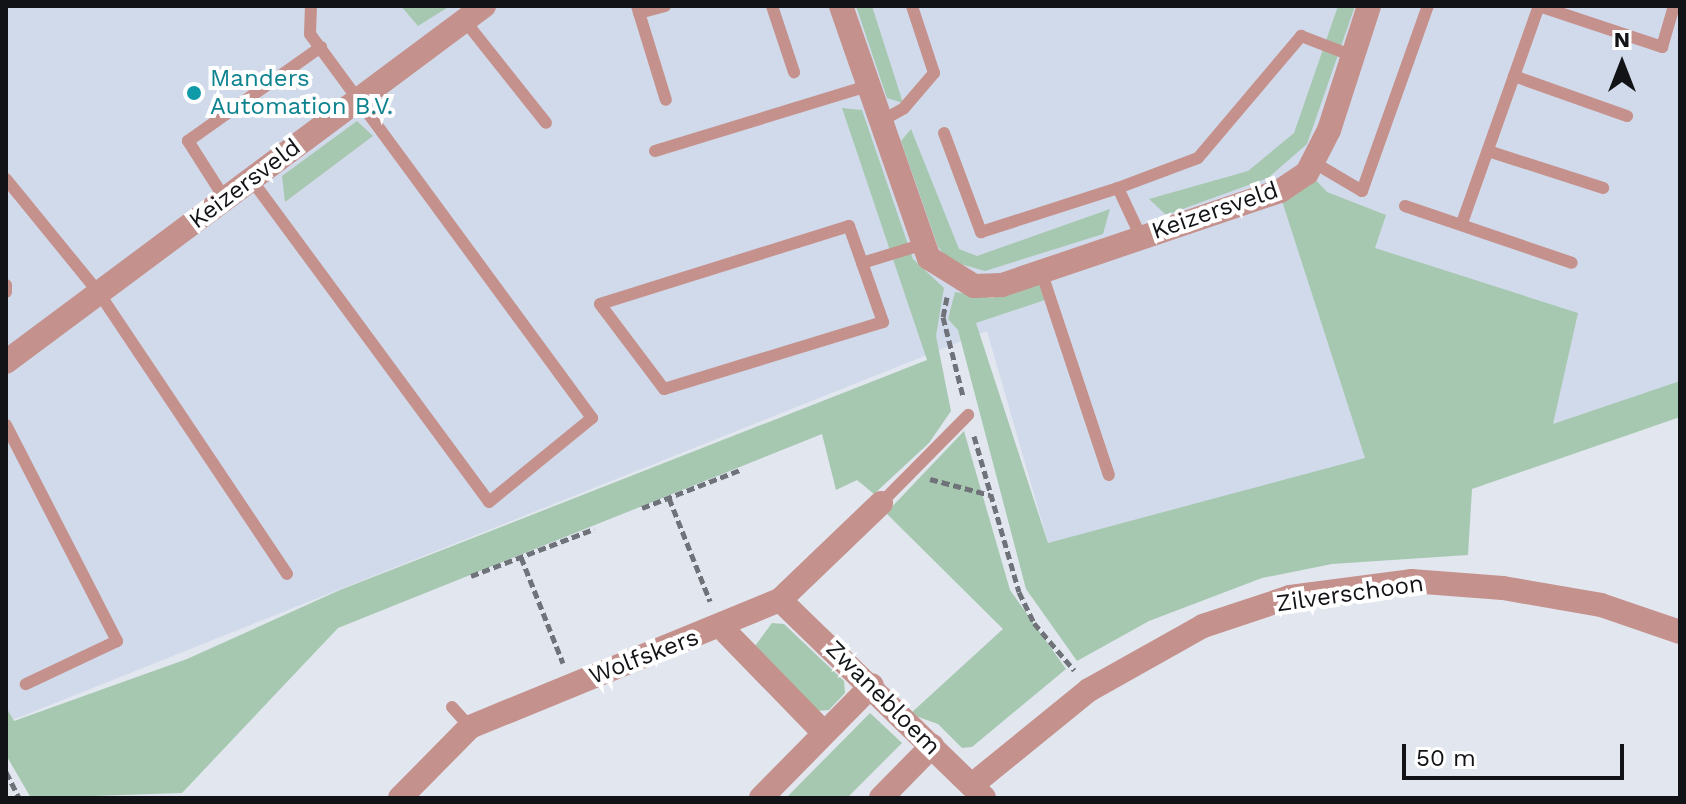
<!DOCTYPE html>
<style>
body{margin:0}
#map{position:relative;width:1686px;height:804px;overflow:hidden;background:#e1e6ef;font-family:"Work Sans",sans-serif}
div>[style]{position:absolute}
.built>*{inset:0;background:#d1daea}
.green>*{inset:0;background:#a7c8b0}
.path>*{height:5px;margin-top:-2.5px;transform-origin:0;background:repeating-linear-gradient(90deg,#6f7278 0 8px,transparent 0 12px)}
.lane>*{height:12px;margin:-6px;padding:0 6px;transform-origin:6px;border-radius:6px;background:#c5918c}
.street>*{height:24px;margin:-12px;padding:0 12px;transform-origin:12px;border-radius:12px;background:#c5918c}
.dots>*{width:22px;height:22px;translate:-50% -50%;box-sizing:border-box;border:4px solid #fff;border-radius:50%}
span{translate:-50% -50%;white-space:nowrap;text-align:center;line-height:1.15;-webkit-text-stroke:8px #fff;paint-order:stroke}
.culture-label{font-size:24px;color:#0d838f}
.left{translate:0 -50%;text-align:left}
.street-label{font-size:24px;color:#111316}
.frame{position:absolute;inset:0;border:8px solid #111316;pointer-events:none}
.north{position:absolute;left:1582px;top:24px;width:80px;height:80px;-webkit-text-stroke:6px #fff;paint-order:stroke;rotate:0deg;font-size:22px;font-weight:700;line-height:32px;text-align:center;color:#111316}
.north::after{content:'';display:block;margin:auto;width:28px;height:36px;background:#111316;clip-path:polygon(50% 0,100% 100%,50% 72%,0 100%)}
.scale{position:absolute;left:1402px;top:744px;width:222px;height:36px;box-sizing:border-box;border:4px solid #111316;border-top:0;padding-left:10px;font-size:24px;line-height:28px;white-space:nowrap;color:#111316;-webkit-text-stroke:6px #fff;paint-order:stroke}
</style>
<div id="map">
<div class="built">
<i style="clip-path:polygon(6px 6px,1680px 6px,1680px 404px,1048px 543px,987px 331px,10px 721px,6px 731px)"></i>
</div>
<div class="green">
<i style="clip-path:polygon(401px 6px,450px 6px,418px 26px)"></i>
<i style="clip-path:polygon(856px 6px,872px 6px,903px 103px,887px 98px)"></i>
<i style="clip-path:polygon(1338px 6px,1355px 6px,1307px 144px,1268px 178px,1166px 215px,1149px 199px,1248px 171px,1294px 133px)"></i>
<i style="clip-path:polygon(842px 108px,862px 110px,913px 259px,944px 288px,936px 336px,951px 411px,929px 443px,874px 494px,857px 480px,836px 490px,822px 434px,338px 628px,182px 793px,31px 798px,6px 755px,6px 707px,14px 721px,187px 659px,340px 590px,927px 360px)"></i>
<i style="clip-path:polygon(357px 121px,373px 136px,285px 202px,282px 176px)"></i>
<i style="clip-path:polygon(911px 129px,959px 249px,977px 256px,1110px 209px,1103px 234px,985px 271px,950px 261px,938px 247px,901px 141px)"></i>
<i style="clip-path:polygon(1313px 177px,1327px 192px,1386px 215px,1375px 248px,1578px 313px,1553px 424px,1680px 381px,1680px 417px,1472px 489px,1468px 555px,1332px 564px,1262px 578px,1149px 621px,1077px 661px,1026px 589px,958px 330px,948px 319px,955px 292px,992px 298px,1039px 284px,1045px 300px,976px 323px,1048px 543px,1365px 458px,1282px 201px)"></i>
<i style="clip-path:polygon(964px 431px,1010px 590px,1066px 669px,972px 747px,962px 748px,938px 724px,910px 714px,1003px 629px,886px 513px)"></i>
<i style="clip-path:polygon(772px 623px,784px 624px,844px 681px,845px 693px,829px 710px,817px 711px,755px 646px)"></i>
<i style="clip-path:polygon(870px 713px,902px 743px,847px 798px,786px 798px)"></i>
</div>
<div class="path">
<i style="left:947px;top:297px;width:20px;rotate:101deg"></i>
<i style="left:943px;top:317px;width:81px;rotate:75.8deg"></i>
<i style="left:974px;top:436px;width:162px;rotate:73.9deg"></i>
<i style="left:1019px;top:592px;width:34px;rotate:64deg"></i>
<i style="left:1034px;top:623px;width:62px;rotate:49.6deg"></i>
<i style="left:930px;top:479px;width:62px;rotate:14.9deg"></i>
<i style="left:669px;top:498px;width:111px;rotate:68.3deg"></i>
<i style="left:642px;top:508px;width:105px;rotate:-21.2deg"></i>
<i style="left:521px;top:557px;width:114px;rotate:68.4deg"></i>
<i style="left:471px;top:576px;width:132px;rotate:-20.9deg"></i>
<i style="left:6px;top:772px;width:29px;rotate:63deg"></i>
</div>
<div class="lane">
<i style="left:637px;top:6px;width:98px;rotate:72.9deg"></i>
<i style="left:772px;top:6px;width:70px;rotate:71.6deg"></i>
<i style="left:639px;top:13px;width:27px;rotate:-15deg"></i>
<i style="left:465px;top:21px;width:130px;rotate:51.5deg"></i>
<i style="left:1514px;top:76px;width:120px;rotate:19.5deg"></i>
<i style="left:881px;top:121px;width:26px;rotate:-29deg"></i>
<i style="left:904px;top:108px;width:46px;rotate:-49.4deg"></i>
<i style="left:934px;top:73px;width:71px;rotate:-108.2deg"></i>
<i style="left:944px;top:133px;width:106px;rotate:69.5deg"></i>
<i style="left:981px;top:232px;width:144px;rotate:-17.8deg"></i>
<i style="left:1118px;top:188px;width:54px;rotate:64.9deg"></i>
<i style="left:655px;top:151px;width:223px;rotate:-17deg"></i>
<i style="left:1488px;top:151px;width:121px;rotate:17.8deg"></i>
<i style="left:1313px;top:162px;width:57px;rotate:30.6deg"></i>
<i style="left:1362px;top:191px;width:196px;rotate:-70.4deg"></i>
<i style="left:6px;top:179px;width:147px;rotate:50.8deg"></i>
<i style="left:99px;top:293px;width:338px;rotate:56.2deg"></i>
<i style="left:251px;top:179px;width:401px;rotate:53.6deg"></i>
<i style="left:489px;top:502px;width:133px;rotate:-39.2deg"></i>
<i style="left:592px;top:418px;width:476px;rotate:-126.3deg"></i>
<i style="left:310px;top:34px;width:28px;rotate:-88deg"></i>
<i style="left:1118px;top:188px;width:85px;rotate:-20.6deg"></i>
<i style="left:1198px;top:158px;width:160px;rotate:-49.8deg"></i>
<i style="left:1301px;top:36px;width:56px;rotate:21deg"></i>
<i style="left:225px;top:199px;width:69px;rotate:-122.5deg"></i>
<i style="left:188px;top:141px;width:163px;rotate:-35.3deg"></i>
<i style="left:1405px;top:206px;width:176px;rotate:18.8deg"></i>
<i style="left:1462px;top:223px;width:230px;rotate:-70.5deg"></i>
<i style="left:1539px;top:6px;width:130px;rotate:18.4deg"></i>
<i style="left:1662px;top:47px;width:43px;rotate:-73.7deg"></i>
<i style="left:849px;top:226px;width:102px;rotate:70.5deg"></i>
<i style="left:883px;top:322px;width:229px;rotate:163deg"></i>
<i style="left:664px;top:389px;width:106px;rotate:-127deg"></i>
<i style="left:600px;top:304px;width:261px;rotate:-17.4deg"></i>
<i style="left:862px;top:263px;width:65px;rotate:-17deg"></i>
<i style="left:1041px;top:271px;width:215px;rotate:71.6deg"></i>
<i style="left:6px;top:285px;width:7px;rotate:90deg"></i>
<i style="left:6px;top:425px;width:243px;rotate:62.8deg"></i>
<i style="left:117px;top:641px;width:101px;rotate:154.7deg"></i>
<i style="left:881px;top:503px;width:124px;rotate:-45.3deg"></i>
<i style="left:452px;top:707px;width:27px;rotate:48deg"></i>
</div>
<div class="street">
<i style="left:841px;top:6px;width:267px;rotate:70.8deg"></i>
<i style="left:929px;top:258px;width:53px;rotate:31.9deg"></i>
<i style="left:974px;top:286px;width:28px;rotate:-2deg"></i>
<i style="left:1002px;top:285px;width:293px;rotate:-18.7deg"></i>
<i style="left:1280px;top:191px;width:32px;rotate:-34deg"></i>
<i style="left:1307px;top:173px;width:48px;rotate:-62.9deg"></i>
<i style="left:1329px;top:130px;width:130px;rotate:-72.1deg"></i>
<i style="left:6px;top:362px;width:596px;rotate:-36.68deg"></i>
<i style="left:780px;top:600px;width:284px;rotate:44.1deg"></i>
<i style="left:721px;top:627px;width:146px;rotate:45.8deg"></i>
<i style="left:972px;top:785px;width:151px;rotate:-39.1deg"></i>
<i style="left:1089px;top:690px;width:131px;rotate:-29.3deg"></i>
<i style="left:1203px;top:626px;width:92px;rotate:-18.4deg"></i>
<i style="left:1290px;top:597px;width:122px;rotate:-7.5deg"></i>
<i style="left:1411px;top:581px;width:92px;rotate:4.4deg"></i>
<i style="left:1503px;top:588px;width:99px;rotate:9.8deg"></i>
<i style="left:1601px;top:605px;width:83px;rotate:18.9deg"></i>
<i style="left:400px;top:798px;width:100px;rotate:-45.4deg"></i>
<i style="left:470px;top:727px;width:335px;rotate:-22.3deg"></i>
<i style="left:780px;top:600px;width:140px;rotate:-43.8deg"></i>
<i style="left:761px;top:798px;width:158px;rotate:-45.5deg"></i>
<i style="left:881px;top:798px;width:73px;rotate:-45.6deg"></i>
</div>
<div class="dots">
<i style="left:194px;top:93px;background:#0f9aa8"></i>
</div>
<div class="culture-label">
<span class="left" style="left:210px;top:93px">Manders<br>Automation B.V.</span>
</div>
<div class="street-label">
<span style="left:245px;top:184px;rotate:-37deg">Keizersveld</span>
<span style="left:1215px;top:211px;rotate:-19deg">Keizersveld</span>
<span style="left:1350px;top:594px;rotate:-8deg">Zilverschoon</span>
<span style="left:644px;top:657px;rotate:-21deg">Wolfskers</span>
<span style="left:883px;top:698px;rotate:45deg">Zwanebloem</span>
</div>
<div class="frame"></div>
<div class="north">N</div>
<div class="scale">50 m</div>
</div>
